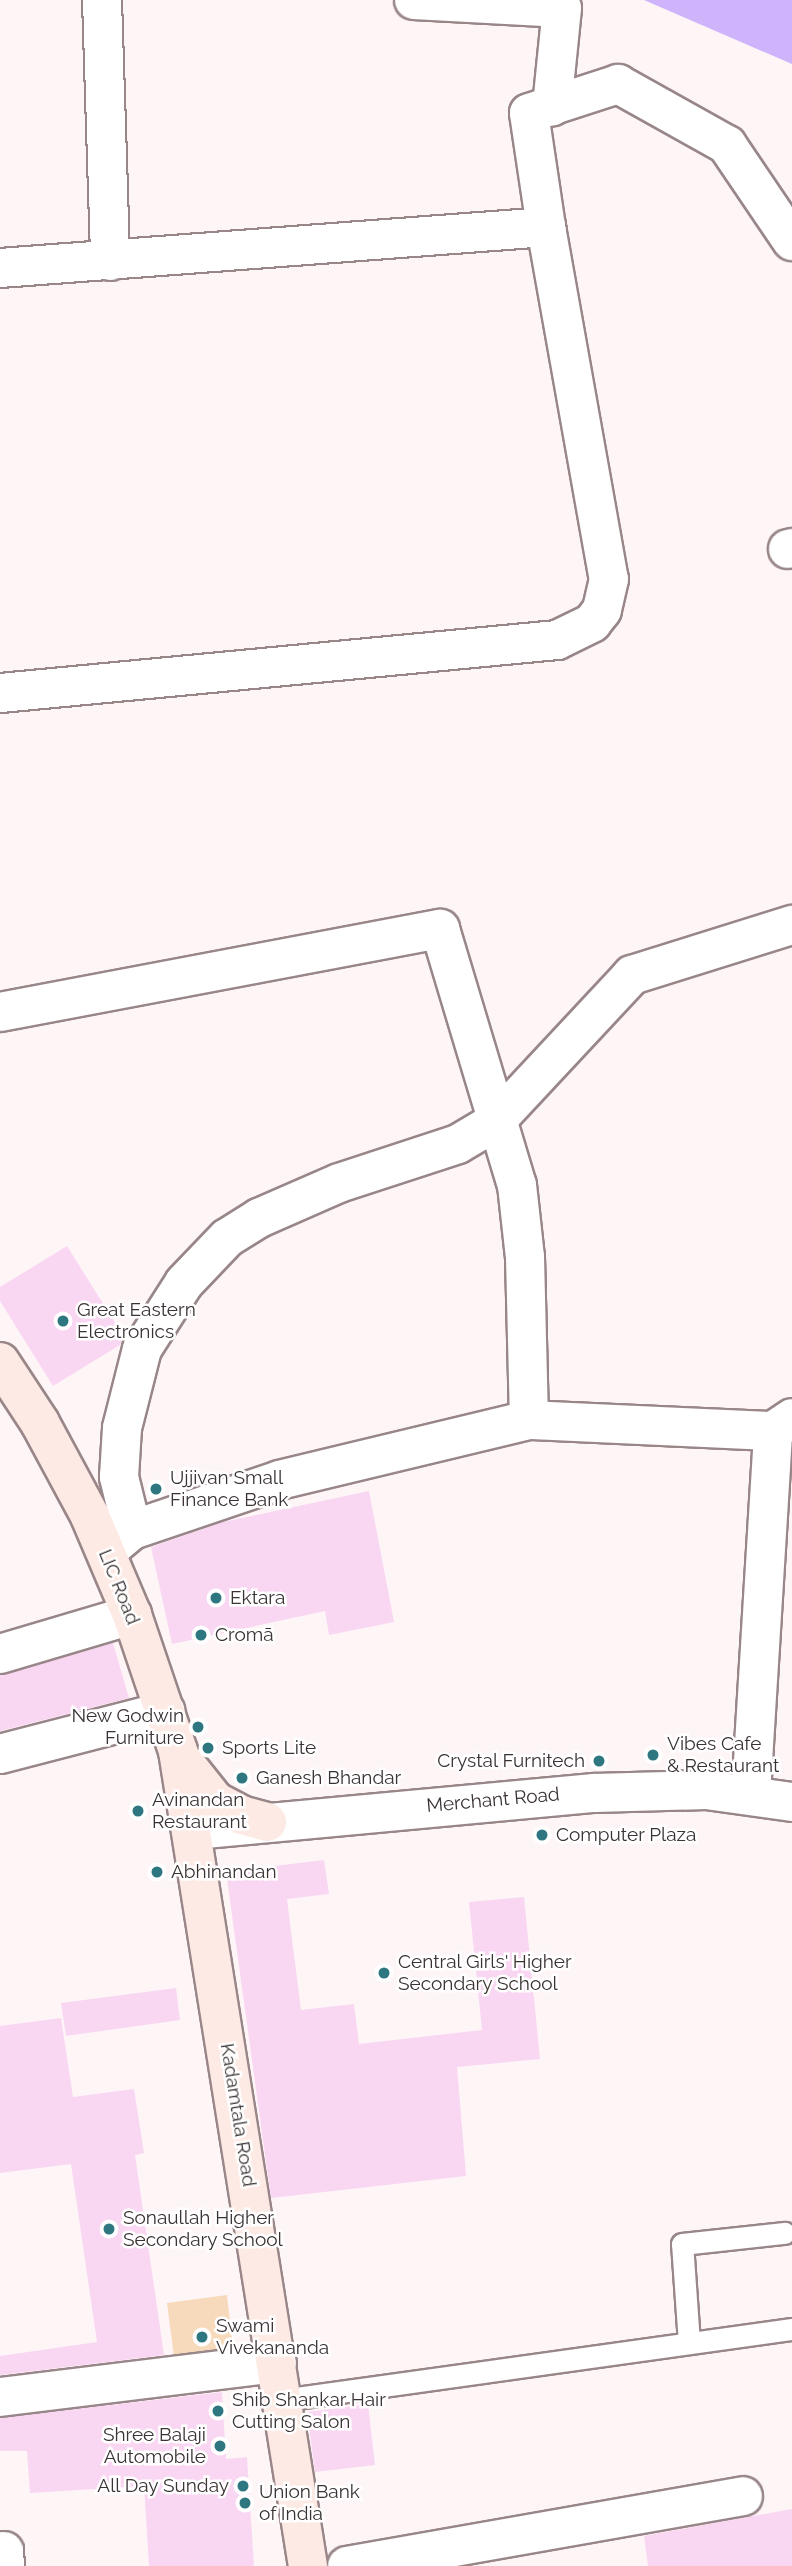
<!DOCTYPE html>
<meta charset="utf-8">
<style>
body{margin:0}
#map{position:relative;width:792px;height:2566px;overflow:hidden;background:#fef5f7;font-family:Raleway,sans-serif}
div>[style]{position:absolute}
.green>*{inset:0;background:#f6dabb}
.water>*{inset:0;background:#cfb3fb}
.building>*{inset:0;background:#f9d7f2}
.roads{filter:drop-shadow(2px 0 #988689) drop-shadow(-2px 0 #988689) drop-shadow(0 2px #988689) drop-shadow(0 -2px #988689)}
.service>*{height:21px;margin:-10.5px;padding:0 10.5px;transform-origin:10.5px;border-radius:10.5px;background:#fff}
.minor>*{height:38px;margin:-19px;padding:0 19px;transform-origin:19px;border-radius:19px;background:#fff}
.tertiary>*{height:38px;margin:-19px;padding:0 19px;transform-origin:19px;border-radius:19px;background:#fff}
.secondary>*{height:38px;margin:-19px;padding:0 19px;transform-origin:19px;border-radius:19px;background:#feeae4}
.dots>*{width:19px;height:19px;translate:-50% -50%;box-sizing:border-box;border:4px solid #fff;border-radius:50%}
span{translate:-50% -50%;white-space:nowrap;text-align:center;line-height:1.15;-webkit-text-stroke:5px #fff;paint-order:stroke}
.poi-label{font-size:19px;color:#3a3233}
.left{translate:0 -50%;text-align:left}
.right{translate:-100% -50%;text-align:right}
.street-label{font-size:19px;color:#3a3233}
</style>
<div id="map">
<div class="green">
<i style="clip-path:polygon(227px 2295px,232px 2338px,202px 2377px,177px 2380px,167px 2303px)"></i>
</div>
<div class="water">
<i style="clip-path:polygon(644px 0,792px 0,792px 64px)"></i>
</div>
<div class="building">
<i style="clip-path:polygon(67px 1246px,124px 1337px,120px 1345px,53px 1386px,0 1301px,0 1287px)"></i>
<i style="clip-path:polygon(369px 1491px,394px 1622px,329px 1635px,325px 1611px,172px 1644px,151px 1547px,223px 1522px)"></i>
<i style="clip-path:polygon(113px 1643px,129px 1698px,0 1731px,0 1675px)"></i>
<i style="clip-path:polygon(324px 1860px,329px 1894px,287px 1899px,301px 2010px,354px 2004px,359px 2044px,482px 2030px,469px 1902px,524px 1897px,540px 2059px,457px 2067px,466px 2176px,271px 2198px,226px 1872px)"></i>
<i style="clip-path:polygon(176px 1988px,180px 2020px,66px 2036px,61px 2003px)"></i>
<i style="clip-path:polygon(61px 2018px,73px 2097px,134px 2089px,144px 2153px,135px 2155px,164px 2355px,0 2375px,0 2356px,97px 2342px,71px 2164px,0 2173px,0 2026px)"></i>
<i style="clip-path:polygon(222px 2392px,226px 2459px,247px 2457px,254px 2566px,149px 2566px,144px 2486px,30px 2493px,27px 2451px,0 2451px,0 2418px)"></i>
<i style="clip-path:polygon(368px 2404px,375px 2465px,315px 2472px,307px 2412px)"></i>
<i style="clip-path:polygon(792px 2509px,792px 2566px,648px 2566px,644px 2536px)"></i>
</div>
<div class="roads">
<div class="service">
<i style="left:689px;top:2343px;width:99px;rotate:-94deg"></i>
<i style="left:682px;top:2244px;width:103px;rotate:-6.2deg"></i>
<i style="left:282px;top:2400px;width:515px;rotate:-7.93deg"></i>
</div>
<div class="minor">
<i style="left:102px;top:0;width:261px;rotate:88.2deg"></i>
<i style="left:414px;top:0;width:148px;rotate:3.1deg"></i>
<i style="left:562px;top:8px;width:99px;rotate:95.8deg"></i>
<i style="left:546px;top:227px;width:115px;rotate:-98.5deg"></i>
<i style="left:529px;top:113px;width:94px;rotate:-18deg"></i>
<i style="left:618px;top:84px;width:125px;rotate:29.2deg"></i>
<i style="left:727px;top:145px;width:116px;rotate:55.9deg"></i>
<i style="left:0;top:268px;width:548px;rotate:-4.29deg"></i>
<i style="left:546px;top:227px;width:358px;rotate:79.9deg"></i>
<i style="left:609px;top:579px;width:32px;rotate:103deg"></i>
<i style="left:602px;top:610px;width:16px;rotate:128deg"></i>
<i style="left:592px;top:623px;width:39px;rotate:154deg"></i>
<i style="left:557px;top:640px;width:560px;rotate:174.56deg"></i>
<i style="left:788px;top:549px;width:4px;rotate:-14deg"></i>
<i style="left:0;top:1012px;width:448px;rotate:-10.7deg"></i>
<i style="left:440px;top:929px;width:267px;rotate:73.3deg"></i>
<i style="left:517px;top:1185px;width:72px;rotate:83.7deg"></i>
<i style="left:525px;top:1257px;width:163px;rotate:88.6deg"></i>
<i style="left:529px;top:1420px;width:256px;rotate:166.5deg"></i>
<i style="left:280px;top:1480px;width:156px;rotate:161.3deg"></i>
<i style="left:529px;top:1420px;width:244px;rotate:2.6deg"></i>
<i style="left:113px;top:1546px;width:25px;rotate:-40deg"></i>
<i style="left:132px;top:1530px;width:55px;rotate:-103.8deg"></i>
<i style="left:119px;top:1477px;width:49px;rotate:-86.5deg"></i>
<i style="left:122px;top:1428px;width:81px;rotate:-75.8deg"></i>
<i style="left:142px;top:1349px;width:78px;rotate:-57.5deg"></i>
<i style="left:184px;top:1283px;width:62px;rotate:-46.3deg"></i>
<i style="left:227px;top:1238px;width:38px;rotate:-32deg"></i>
<i style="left:259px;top:1218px;width:87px;rotate:-23.6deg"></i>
<i style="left:339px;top:1183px;width:125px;rotate:-18.1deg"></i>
<i style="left:458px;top:1144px;width:43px;rotate:-30.7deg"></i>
<i style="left:495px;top:1122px;width:201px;rotate:-47deg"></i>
<i style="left:632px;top:975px;width:168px;rotate:-17.4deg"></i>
<i style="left:0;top:1654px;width:138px;rotate:-16.5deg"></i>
<i style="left:0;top:1754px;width:171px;rotate:-14.5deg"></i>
<i style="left:751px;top:1794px;width:364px;rotate:-86.5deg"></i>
<i style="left:773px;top:1431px;width:23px;rotate:-34deg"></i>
<i style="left:0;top:2397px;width:279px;rotate:-7deg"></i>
<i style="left:4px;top:2551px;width:15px;rotate:86deg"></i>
<i style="left:347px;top:2566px;width:402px;rotate:-10deg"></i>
</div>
<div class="tertiary">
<i style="left:194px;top:1830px;width:402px;rotate:-5.3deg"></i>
<i style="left:594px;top:1793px;width:112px;rotate:-1.5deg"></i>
<i style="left:706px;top:1790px;width:87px;rotate:7.9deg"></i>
</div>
<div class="secondary">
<i style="left:0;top:1362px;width:73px;rotate:56.7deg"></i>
<i style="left:40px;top:1423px;width:106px;rotate:61.7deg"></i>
<i style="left:90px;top:1516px;width:108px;rotate:67deg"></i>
<i style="left:132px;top:1615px;width:144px;rotate:71.3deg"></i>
<i style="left:178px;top:1751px;width:825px;rotate:80.94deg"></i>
<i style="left:184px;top:1762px;width:50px;rotate:51.5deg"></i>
<i style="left:215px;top:1801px;width:30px;rotate:28deg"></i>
<i style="left:241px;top:1815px;width:27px;rotate:15deg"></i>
</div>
</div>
<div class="dots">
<i style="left:63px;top:1321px;background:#2f7780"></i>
<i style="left:156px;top:1489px;background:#2f7780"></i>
<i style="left:216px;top:1598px;background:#2f7780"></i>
<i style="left:201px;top:1635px;background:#2f7780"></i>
<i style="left:198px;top:1727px;background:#2f7780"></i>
<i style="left:208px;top:1748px;background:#2f7780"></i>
<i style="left:653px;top:1755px;background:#2f7780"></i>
<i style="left:599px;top:1761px;background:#2f7780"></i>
<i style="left:242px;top:1778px;background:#2f7780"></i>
<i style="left:138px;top:1811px;background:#2f7780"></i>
<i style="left:542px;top:1835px;background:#2f7780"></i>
<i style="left:157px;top:1872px;background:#2f7780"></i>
<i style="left:384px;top:1973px;background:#2f7780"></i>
<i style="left:109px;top:2229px;background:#2f7780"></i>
<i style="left:202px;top:2337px;background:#2f7780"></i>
<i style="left:218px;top:2411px;background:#2f7780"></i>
<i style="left:220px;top:2446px;background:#2f7780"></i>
<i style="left:243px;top:2486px;background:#2f7780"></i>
<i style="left:245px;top:2503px;background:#2f7780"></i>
</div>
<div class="poi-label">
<span class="left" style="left:77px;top:1321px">Great Eastern<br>Electronics</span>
<span class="left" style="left:170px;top:1489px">Ujjivan Small<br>Finance Bank</span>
<span class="left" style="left:230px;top:1598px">Ektara</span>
<span class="left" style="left:215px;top:1635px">Cromā</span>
<span class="right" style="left:184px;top:1727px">New Godwin<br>Furniture</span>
<span class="left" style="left:667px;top:1755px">Vibes Cafe<br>&amp; Restaurant</span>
<span class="left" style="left:222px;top:1748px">Sports Lite</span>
<span class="right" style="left:585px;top:1761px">Crystal Furnitech</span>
<span class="left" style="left:256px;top:1778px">Ganesh Bhandar</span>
<span class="left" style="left:152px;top:1811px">Avinandan<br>Restaurant</span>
<span class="left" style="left:556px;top:1835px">Computer Plaza</span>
<span class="left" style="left:171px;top:1872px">Abhinandan</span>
<span class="left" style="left:398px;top:1973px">Central Girls' Higher<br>Secondary School</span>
<span class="left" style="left:123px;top:2229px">Sonaullah Higher<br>Secondary School</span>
<span class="left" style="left:216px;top:2337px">Swami<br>Vivekananda</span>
<span class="left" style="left:232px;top:2411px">Shib Shankar Hair<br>Cutting Salon</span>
<span class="right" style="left:206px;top:2446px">Shree Balaji<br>Automobile</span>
<span class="right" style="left:229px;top:2486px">All Day Sunday</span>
<span class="left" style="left:259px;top:2503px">Union Bank<br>of India</span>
</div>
<div class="street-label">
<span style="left:119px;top:1587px;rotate:68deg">LIC Road</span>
<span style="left:493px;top:1800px;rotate:-5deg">Merchant Road</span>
<span style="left:238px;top:2115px;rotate:81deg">Kadamtala Road</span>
</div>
</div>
